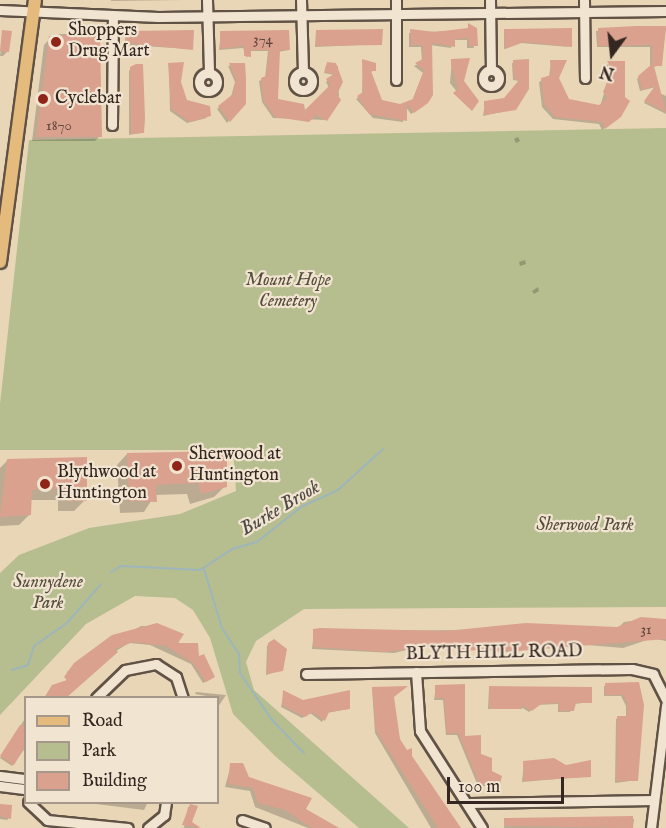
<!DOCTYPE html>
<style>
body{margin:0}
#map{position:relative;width:666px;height:828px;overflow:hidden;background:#e9d6b7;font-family:"IM FELL English",serif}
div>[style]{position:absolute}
.green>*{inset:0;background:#b6be8f}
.shadow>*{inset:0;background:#0003}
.stream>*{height:2px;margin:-1px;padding:0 1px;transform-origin:1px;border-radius:1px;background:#9db6bb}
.building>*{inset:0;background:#daa18e}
.roads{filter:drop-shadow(2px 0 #615246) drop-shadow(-2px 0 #615246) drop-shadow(0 2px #615246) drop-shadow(0 -2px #615246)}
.minor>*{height:9px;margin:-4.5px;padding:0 4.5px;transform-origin:4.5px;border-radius:4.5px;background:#f1e4d0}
.minor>.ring{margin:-4.5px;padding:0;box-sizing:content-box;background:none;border:9px solid #f1e4d0;border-radius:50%}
.major>*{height:12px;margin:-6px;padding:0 6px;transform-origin:6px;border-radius:6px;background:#e4bb7c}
.dots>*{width:16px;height:16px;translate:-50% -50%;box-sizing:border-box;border:3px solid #f1e4d0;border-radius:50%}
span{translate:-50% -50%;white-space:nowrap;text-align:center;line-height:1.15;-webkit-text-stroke:4.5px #f1e4d0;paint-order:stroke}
.number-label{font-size:15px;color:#5e453c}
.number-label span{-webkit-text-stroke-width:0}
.poi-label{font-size:18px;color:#342620}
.left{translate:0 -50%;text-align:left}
.park-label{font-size:18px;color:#544c3c;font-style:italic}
.street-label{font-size:18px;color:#342620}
.water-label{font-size:20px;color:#4e4a47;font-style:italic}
.legend{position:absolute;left:24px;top:696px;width:195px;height:108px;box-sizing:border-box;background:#f1e4d0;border:2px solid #a5988a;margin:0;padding:8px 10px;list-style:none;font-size:18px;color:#342620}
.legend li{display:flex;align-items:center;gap:12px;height:30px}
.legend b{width:30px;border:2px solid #a5988a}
.north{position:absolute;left:582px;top:24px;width:60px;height:60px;-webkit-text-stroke:4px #f1e4d0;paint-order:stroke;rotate:195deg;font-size:16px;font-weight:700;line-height:24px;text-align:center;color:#342620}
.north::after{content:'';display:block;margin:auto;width:21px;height:27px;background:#342620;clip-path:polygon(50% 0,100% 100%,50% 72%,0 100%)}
.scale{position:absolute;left:447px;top:777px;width:117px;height:27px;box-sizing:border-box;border:3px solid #342620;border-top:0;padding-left:8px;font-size:18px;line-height:21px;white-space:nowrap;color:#342620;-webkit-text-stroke:4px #f1e4d0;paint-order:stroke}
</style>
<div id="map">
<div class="green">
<i style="clip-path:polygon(666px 128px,666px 607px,304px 609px,256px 641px,246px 662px,254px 690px,409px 828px,359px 828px,275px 756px,233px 714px,210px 638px,193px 610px,175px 598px,135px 596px,86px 624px,0 715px,0 573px,19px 555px,89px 528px,180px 514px,236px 491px,233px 450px,0 450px,0 404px,29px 140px)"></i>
</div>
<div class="shadow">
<i style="clip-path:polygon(111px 0,184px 0,111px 1px)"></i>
<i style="clip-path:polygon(469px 25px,474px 48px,467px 48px,467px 40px,453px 40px,451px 48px,430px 45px,424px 105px,411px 114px,405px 106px,403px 122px,373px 118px,356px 99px,362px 95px,363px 61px,374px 70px,370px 73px,381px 102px,400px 106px,412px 101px,423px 73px,414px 66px,422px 62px,421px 47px,409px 47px,409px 33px,467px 30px)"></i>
<i style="clip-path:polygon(666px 28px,661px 65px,653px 67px,659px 93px,666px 96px,666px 114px,644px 103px,656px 87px,640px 91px,637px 79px,650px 67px,650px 47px,597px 47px,596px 31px)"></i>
<i style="clip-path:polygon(504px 30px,570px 47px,521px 43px,504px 49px)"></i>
<i style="clip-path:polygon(316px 31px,381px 44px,315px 47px)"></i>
<i style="clip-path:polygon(3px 32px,8px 51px,3px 56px,0 56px)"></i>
<i style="clip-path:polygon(221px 32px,289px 50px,278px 52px,277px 100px,304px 113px,329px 88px,326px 82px,334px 75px,324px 73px,326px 65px,338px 66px,339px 100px,326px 120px,273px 118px,262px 102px,259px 81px,265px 78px,268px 51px,249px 51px,247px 58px,243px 48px,219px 50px)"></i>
<i style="clip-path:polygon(54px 34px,98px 34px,100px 136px,95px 141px,32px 141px,44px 45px)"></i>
<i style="clip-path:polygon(126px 35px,192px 49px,124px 45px)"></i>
<i style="clip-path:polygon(452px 60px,463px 81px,457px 92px,450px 83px)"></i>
<i style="clip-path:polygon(528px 61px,514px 109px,483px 116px,485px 103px,504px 100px,519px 81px,513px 80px,512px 63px)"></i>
<i style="clip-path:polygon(551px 62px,568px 101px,600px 107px,610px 73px,606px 65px,623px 62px,617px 119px,602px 130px,599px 124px,553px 119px,542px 107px,539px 82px,549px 77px)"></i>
<i style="clip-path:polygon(244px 64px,243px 103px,227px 123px,217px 109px,231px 97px,235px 82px,228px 66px)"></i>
<i style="clip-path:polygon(169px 65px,186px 101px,207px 118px,187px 123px,170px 111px)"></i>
<i style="clip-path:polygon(131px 68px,140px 133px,129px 135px,129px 71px)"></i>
<i style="clip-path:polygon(518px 137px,520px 141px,516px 143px,514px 139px)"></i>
<i style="clip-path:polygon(525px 260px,526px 264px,520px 266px,519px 262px)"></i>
<i style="clip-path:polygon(538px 287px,539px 291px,534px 294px,532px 291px)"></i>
<i style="clip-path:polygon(127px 454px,225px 486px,214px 497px,190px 504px,187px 494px,155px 495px,144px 512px,120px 513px,117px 465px)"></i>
<i style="clip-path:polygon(85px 459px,85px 500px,74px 511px,58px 511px,58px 500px,30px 500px,30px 514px,19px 525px,0 526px,0 468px,8px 460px)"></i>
<i style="clip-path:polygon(654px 618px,666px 622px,666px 641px,645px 637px,666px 645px,650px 639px,623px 648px,575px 644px,506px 652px,423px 646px,394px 653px,312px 649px,314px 631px,617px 629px,624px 622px)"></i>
<i style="clip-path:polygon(141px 626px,164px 626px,211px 679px,203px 683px,191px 664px,150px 645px,129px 643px,66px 682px,67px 672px,87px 655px)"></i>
<i style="clip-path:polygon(269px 644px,282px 670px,266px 675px,267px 646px)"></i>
<i style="clip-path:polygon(638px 684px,637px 780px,615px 783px,616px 719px,626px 717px,626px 706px,621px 696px,604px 696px,604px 686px)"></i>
<i style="clip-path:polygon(436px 686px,464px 686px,463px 737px,497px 786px,478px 786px,457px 735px,446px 735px,443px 700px,434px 700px)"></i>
<i style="clip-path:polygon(372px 688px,393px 697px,399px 740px,460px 828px,431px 828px,375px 733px)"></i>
<i style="clip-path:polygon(489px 688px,591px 702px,574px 704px,570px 712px,558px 712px,558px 704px,537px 705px,529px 712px,521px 707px,488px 709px)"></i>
<i style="clip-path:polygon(284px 692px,303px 702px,348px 709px,327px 713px,322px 722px,310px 713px,302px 718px,281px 707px)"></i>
<i style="clip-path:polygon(195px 694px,196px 692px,226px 695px,218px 707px,218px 698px)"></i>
<i style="clip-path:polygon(26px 717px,26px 747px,12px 766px,0 758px)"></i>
<i style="clip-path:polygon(524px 762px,590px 776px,522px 782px)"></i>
<i style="clip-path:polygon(231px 765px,248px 779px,335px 828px,308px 828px,255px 807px,250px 791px,225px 787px)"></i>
<i style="clip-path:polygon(80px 802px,148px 802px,144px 810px)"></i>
<i style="clip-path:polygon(0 805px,9px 818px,7px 820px,0 819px)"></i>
<i style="clip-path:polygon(188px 807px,196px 807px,190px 823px,199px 828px,184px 828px)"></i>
<i style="clip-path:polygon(505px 819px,634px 819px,633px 828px,504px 828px)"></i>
</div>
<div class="stream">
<i style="left:204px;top:569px;width:62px;rotate:73deg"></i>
<i style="left:222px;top:628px;width:31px;rotate:57deg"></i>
<i style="left:239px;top:654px;width:19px;rotate:87deg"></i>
<i style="left:240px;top:673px;width:57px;rotate:55.8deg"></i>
<i style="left:272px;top:720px;width:46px;rotate:45.9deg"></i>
<i style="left:111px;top:572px;width:12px;rotate:-31deg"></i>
<i style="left:121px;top:566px;width:79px;rotate:2.9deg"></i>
<i style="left:200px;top:570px;width:38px;rotate:-33deg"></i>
<i style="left:232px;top:549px;width:26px;rotate:-16deg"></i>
<i style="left:257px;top:542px;width:56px;rotate:-38.5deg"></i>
<i style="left:301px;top:507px;width:41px;rotate:-24.7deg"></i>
<i style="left:338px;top:490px;width:61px;rotate:-42.3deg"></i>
<i style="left:12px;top:670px;width:17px;rotate:-17deg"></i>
<i style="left:28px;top:665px;width:20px;rotate:-72deg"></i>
<i style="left:34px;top:646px;width:40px;rotate:-34.9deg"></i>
<i style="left:67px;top:623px;width:52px;rotate:-48.9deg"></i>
</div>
<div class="building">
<i style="clip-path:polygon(468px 23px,477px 28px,478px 46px,469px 46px,468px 38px,455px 39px,455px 47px,432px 43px,433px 95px,428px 103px,414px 113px,407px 104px,407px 121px,369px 114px,357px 96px,363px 92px,362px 59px,376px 63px,376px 71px,371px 71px,382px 100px,400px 104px,413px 99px,424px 70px,415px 63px,423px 59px,423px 45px,411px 45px,410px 29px,435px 32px,468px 28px)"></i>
<i style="clip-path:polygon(636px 26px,666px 26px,662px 66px,654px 66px,666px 112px,644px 101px,655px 86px,642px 90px,638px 76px,652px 64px,652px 45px,598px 46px,598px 28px)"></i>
<i style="clip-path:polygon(572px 28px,572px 47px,524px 42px,505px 49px,504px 29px)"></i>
<i style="clip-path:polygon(383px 29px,382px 45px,316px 46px,316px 30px)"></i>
<i style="clip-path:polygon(2px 30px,12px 31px,9px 52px,0 51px)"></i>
<i style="clip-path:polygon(194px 30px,193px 50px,126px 43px,125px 34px,132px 31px)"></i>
<i style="clip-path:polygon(289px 30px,290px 50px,280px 50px,278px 99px,304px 104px,305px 110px,330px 85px,326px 79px,334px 74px,325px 72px,327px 62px,336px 63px,343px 82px,337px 94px,341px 100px,327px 121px,316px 115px,309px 122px,275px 117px,263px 100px,261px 78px,266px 76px,269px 50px,251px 50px,251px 57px,244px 56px,244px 46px,220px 49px,220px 31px)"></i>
<i style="clip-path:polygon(100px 33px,102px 137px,36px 137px,49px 36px)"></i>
<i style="clip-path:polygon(470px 58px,464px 81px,479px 101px,472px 111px,453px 93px,458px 89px,451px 65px,451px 59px)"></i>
<i style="clip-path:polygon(529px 59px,529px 89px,516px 110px,484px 115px,484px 101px,504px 98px,519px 80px,514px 79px,513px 60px)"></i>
<i style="clip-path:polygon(550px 60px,567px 60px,559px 78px,569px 99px,599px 105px,607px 98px,603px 92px,612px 70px,607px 61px,625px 61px,625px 97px,630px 101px,621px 117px,605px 129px,602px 122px,555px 117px,544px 104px,541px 78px,551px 75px)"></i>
<i style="clip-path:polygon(184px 62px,181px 82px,187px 100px,210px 106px,211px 116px,190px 122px,171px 109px,168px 63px)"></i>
<i style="clip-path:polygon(229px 63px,245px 63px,246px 79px,246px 104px,230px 122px,218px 106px,233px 94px,236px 80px)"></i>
<i style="clip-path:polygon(136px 64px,143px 64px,145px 118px,144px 133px,131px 134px,130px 67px)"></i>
<i style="clip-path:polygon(227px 451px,227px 487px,201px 494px,198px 483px,156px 485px,157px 502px,129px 501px,127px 453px)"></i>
<i style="clip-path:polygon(87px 457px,87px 501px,68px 501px,68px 489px,32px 490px,31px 515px,0 517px,7px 459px)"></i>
<i style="clip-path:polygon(641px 617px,666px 619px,666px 639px,517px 651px,443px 650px,439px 645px,386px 652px,313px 647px,313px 629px,320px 628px,446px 631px,526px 623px,617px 627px)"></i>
<i style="clip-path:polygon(157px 623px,184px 634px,178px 643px,198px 643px,199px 656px,204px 654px,215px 677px,206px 682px,193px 663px,166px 646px,133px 642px,115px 649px,118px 652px,66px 698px,44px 698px,52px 685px,67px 680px,64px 677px,74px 663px,112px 635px)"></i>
<i style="clip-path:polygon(274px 639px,287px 649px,283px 671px,267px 674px,268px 643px)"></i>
<i style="clip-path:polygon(639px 682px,644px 705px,638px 781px,616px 781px,617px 716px,627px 716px,627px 703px,623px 695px,605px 695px,605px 683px)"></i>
<i style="clip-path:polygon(465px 684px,465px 736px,481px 735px,481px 754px,492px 758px,492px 771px,502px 776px,500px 784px,480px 785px,458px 733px,447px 734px,444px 698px,435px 698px,435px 685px)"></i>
<i style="clip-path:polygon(408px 686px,394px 697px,400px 739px,407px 750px,412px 748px,412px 756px,461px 828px,438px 828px,376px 731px,372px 687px)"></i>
<i style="clip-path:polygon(489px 686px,592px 687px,592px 703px,576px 703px,574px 711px,559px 711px,559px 703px,541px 704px,532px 711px,522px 705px,522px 709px,494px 709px,489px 707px)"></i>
<i style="clip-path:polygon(283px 690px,303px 700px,350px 690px,350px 709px,329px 712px,325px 721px,313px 712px,305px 717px,282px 705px)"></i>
<i style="clip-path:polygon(20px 725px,26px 727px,26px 745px,14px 765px,0 756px)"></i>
<i style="clip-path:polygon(554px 758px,566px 765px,591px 760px,591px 777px,524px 781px,523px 761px)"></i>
<i style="clip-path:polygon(230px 763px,243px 763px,249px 777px,312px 798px,306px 809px,339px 828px,312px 828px,285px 810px,258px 803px,253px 788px,228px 784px)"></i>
<i style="clip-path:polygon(0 804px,12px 805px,11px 819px,0 816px)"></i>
<i style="clip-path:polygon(190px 804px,198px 806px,192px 822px,201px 828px,182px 825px)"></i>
<i style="clip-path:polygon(633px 816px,633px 828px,504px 826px,504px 818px)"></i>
</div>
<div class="roads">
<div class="minor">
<i style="left:207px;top:0;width:73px;rotate:88.4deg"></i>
<i style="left:301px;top:0;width:72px;rotate:88.4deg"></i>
<i style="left:396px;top:0;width:80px;rotate:90deg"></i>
<i style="left:490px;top:0;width:70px;rotate:89.2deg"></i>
<i style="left:584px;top:0;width:78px;rotate:89.3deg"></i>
<i style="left:0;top:10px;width:158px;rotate:2.5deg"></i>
<i style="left:158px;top:17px;width:508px;rotate:-0.68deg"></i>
<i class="ring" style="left:483px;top:70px;width:7px;height:7px"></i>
<i class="ring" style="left:294px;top:72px;width:9px;height:9px"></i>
<i class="ring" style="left:199px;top:73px;width:9px;height:9px"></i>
<i style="left:112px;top:125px;width:108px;rotate:-89.5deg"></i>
<i style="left:416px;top:672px;width:59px;rotate:86.1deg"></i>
<i style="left:420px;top:731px;width:115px;rotate:57.4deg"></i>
<i style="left:306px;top:674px;width:326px;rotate:-0.9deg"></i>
<i style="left:632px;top:669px;width:22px;rotate:13deg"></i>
<i style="left:653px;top:674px;width:28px;rotate:63deg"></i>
<i style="left:96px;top:698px;width:40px;rotate:-44deg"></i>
<i style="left:125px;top:670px;width:32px;rotate:-11deg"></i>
<i style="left:156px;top:664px;width:24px;rotate:33deg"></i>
<i style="left:176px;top:677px;width:22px;rotate:72deg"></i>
<i style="left:0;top:776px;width:26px;rotate:7deg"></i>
<i style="left:0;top:786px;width:26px;rotate:7deg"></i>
<i style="left:28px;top:802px;width:26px;rotate:43deg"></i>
<i style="left:47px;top:820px;width:81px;rotate:5.6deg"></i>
<i style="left:470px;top:803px;width:184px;rotate:-0.9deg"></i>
<i style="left:242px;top:820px;width:24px;rotate:19deg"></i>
<i style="left:148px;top:828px;width:21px;rotate:-39deg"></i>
<i style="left:164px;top:815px;width:13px;rotate:-81deg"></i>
<i style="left:651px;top:828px;width:124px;rotate:-83deg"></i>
</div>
<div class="major">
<i style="left:0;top:262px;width:264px;rotate:-82.4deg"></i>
</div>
</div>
<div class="dots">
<i style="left:56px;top:42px;background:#8f2418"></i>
<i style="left:43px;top:99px;background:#8f2418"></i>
<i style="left:177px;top:466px;background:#8f2418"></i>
<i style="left:45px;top:484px;background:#8f2418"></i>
</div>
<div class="number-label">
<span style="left:263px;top:40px">374</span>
<span style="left:59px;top:126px">1870</span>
<span style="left:646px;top:630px">31</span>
</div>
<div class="poi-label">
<span class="left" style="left:68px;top:42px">Shoppers<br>Drug Mart</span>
<span class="left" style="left:55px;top:99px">Cyclebar</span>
<span class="left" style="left:189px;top:466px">Sherwood at<br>Huntington</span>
<span class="left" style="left:57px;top:484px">Blythwood at<br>Huntington</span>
</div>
<div class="park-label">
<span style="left:288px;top:292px">Mount Hope<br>Cemetery</span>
<span style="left:585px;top:526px">Sherwood Park</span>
<span style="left:48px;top:594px">Sunnydene<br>Park</span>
</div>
<div class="street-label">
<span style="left:494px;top:654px;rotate:-1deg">BLYTH HILL ROAD</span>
</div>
<div class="water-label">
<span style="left:280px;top:508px;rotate:-31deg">Burke Brook</span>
</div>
<ul class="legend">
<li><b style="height:8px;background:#e4bb7c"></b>Road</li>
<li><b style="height:16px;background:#b6be8f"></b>Park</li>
<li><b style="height:16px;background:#daa18e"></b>Building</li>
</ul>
<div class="north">N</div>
<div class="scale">100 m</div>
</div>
